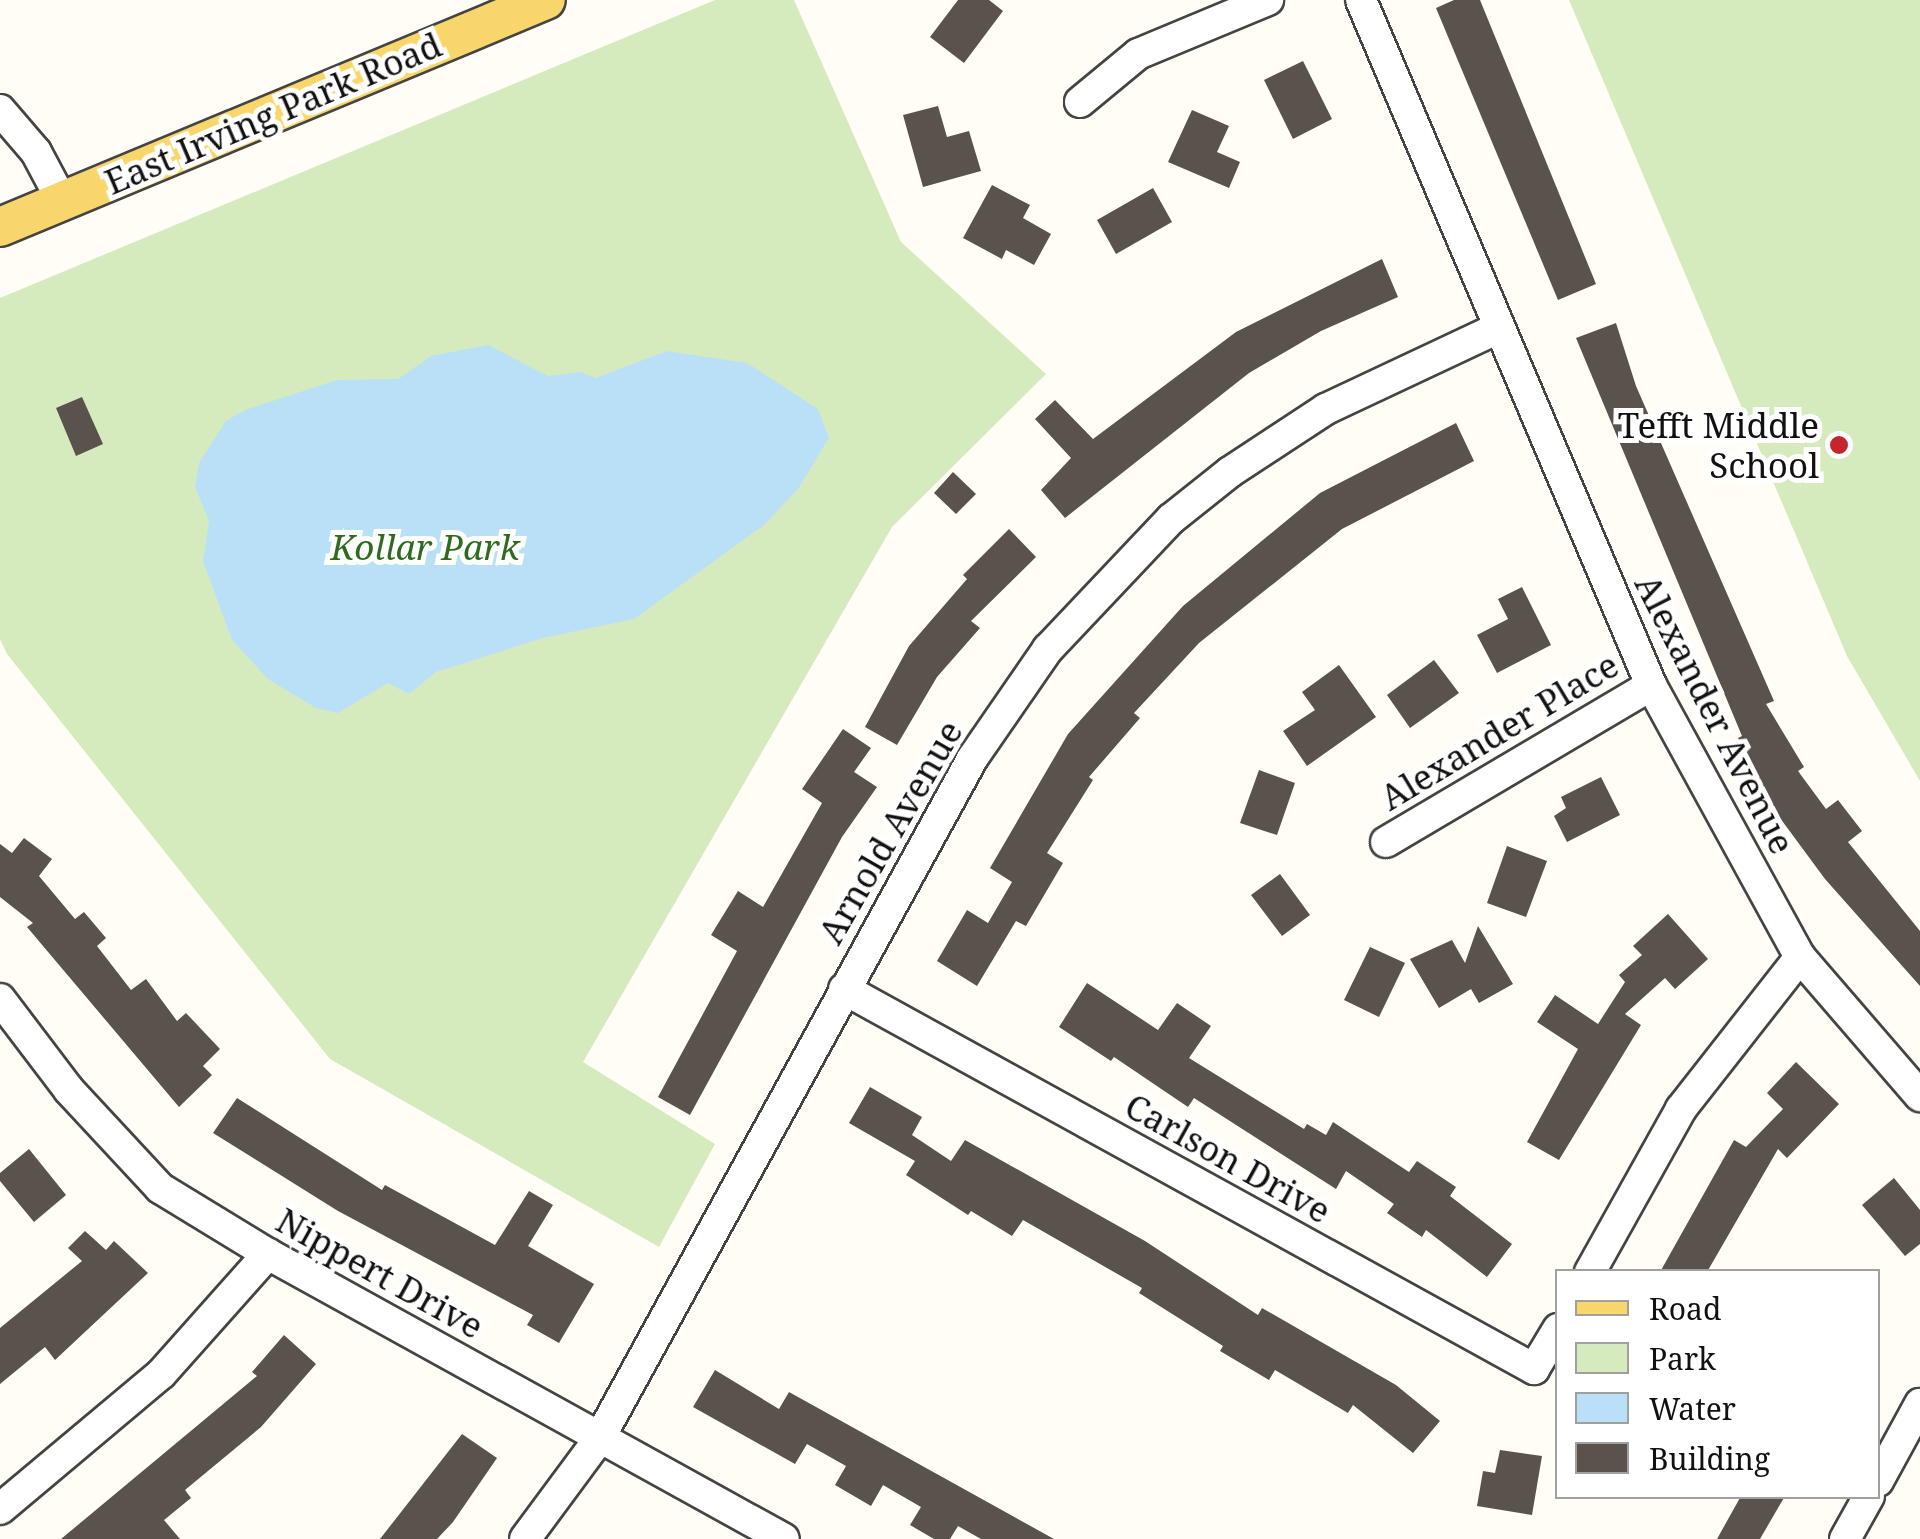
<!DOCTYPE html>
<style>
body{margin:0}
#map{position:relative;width:1920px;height:1539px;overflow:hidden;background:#fffdf5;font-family:"Noto Serif",serif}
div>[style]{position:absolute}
.green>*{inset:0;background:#d5ebbd}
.water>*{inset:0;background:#b9e0f7}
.building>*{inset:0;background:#5a524d}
.roads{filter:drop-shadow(2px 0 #444) drop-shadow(-2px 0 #444) drop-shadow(0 2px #444) drop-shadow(0 -2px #444)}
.minor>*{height:30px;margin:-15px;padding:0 15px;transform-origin:15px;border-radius:15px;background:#fff}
.major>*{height:38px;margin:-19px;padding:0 19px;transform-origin:19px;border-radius:19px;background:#f9d66b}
.dots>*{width:28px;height:28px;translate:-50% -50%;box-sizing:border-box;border:5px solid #fff;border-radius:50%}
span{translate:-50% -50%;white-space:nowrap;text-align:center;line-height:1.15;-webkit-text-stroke:10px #fff;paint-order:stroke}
.street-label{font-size:35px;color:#111}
.poi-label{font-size:35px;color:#111}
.right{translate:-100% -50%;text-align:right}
.park-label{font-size:35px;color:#2f6b1f;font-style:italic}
.legend{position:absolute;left:1555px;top:1269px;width:325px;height:230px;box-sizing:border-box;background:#fff;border:2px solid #a0a0a0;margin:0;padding:12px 18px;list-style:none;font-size:30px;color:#111}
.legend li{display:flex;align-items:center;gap:20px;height:50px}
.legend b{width:50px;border:2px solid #a0a0a0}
</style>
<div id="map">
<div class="green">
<i style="clip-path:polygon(715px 0,794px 0,901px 242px,1046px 374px,892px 527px,583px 1062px,715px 1144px,659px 1247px,330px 1059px,7px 654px,0 639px,0 298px)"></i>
<i style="clip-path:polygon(1569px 0,1920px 0,1920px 781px,1847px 656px)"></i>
</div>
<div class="water">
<i style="clip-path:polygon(488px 345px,548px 376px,581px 372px,595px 378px,667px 351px,747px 363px,818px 409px,829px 438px,798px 489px,764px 525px,634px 619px,543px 638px,436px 672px,409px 694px,388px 683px,338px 713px,316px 708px,268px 679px,232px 640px,203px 561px,209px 521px,195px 487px,199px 463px,226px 421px,245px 410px,337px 380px,398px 379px,431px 356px)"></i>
</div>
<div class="building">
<i style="clip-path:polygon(958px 0,989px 0,1003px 11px,964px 63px,930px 37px)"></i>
<i style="clip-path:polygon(1454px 0,1480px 0,1596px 284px,1558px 300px,1436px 8px)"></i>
<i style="clip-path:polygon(1303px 61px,1332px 119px,1293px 139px,1264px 80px)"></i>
<i style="clip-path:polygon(938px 106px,947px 137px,969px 131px,981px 171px,923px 187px,903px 115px)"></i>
<i style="clip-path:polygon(1192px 110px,1229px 126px,1217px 152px,1240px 162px,1229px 188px,1168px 162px)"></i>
<i style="clip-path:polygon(992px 185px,1030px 205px,1023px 218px,1051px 234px,1034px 265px,1006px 250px,1002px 259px,963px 238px)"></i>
<i style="clip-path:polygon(1153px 188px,1172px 222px,1116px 254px,1097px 220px)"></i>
<i style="clip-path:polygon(1382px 259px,1398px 297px,1321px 331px,1249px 373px,1065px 518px,1041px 490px,1071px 458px,1035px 419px,1055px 400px,1093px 439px,1236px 332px)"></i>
<i style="clip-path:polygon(1616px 323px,1636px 386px,1774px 701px,1766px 704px,1804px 767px,1798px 771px,1826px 809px,1838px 800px,1862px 831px,1848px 842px,1920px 931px,1920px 986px,1825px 879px,1780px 818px,1738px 738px,1742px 736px,1576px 338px)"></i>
<i style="clip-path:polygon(82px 397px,103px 444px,76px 456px,56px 408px)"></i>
<i style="clip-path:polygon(1456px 423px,1474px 461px,1342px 529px,1199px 643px,1134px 713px,1140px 718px,1089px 777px,1093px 780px,1047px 853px,1063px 863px,1026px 926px,1016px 921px,977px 986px,937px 961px,967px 910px,988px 923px,1012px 882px,990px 868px,1068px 734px,1183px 606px,1320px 493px)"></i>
<i style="clip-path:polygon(953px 472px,976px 494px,956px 514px,934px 493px)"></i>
<i style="clip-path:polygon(1009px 529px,1036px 557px,971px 621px,980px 628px,937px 677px,897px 745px,865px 727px,909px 646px,967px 579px,963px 575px)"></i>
<i style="clip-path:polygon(1522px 587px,1551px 645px,1497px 673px,1477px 635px,1508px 619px,1498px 599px)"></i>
<i style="clip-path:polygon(1434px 660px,1459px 693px,1410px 728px,1387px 695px)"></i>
<i style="clip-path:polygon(1339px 665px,1376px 717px,1307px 766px,1283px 731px,1315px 710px,1302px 692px)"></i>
<i style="clip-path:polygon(843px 729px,871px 748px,854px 772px,877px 787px,842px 837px,690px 1115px,658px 1097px,737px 951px,711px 935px,738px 891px,763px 907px,822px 803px,802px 789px)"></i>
<i style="clip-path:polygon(1259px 770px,1295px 783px,1277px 835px,1240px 823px)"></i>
<i style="clip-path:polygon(1601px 777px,1620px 815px,1567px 842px,1554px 816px,1566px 808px,1561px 797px)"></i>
<i style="clip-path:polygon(24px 838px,52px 859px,39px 876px,75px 919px,84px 912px,106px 938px,97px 946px,131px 990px,146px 979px,177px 1021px,186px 1013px,220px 1049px,203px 1066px,212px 1075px,179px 1107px,27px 927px,33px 923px,0 897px,0 844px,12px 853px)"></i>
<i style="clip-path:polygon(1507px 846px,1547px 861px,1526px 917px,1487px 903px)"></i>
<i style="clip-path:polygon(1280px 874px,1310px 915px,1282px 936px,1251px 895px)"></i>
<i style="clip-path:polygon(1668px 914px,1708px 959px,1675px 989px,1665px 978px,1625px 1014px,1641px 1025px,1559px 1160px,1527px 1142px,1578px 1049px,1537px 1022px,1555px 995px,1598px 1024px,1625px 982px,1619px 975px,1642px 955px,1633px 946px)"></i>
<i style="clip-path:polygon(1478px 926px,1513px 984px,1479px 1003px,1471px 989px,1439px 1008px,1410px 959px,1452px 940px,1465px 963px)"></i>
<i style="clip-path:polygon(1370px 947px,1405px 963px,1379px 1017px,1344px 1000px)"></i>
<i style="clip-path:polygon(1087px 983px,1158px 1030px,1177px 1003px,1211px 1026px,1189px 1058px,1304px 1129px,1307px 1124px,1326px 1135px,1333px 1122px,1409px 1172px,1417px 1161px,1456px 1187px,1450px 1196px,1512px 1244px,1487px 1277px,1426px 1230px,1422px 1237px,1387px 1213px,1394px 1204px,1346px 1171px,1336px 1189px,1194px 1098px,1188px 1107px,1114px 1057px,1111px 1061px,1059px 1027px)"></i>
<i style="clip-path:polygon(1796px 1062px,1839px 1104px,1787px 1158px,1778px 1149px,1707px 1272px,1660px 1272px,1734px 1140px,1746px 1147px,1783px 1109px,1767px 1093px)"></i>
<i style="clip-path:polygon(870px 1087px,922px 1117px,912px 1135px,951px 1161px,965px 1140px,1145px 1241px,1258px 1315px,1262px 1308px,1396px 1385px,1440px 1421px,1413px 1453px,1353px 1405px,1348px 1413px,1275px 1370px,1269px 1380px,1220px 1351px,1223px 1346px,1139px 1293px,1142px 1288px,1023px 1220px,1012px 1236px,971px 1211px,968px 1215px,906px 1175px,915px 1161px,849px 1123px)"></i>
<i style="clip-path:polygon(237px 1098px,382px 1190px,385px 1185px,495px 1245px,529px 1191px,553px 1205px,528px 1246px,594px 1284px,559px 1343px,527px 1325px,533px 1315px,338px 1211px,213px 1133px)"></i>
<i style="clip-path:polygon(29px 1149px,66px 1195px,34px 1222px,0 1181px,0 1173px)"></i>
<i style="clip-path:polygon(1894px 1178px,1920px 1210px,1920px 1244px,1905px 1256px,1862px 1205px)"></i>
<i style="clip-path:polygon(85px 1231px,106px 1250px,114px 1241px,148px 1273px,55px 1360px,45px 1347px,0 1384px,0 1328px,82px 1261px,68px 1248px)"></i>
<i style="clip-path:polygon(284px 1335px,316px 1364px,261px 1427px,185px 1490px,191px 1498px,164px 1520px,180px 1539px,61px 1539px,257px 1376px,252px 1372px)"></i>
<i style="clip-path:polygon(715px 1370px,779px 1409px,789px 1392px,1054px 1539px,981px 1539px,958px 1526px,950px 1539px,934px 1539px,910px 1525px,921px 1507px,883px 1485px,871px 1506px,835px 1485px,846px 1466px,807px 1444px,795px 1464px,693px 1407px)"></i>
<i style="clip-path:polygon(462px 1434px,497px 1458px,453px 1522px,437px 1539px,380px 1539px)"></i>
<i style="clip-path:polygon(1500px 1450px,1542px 1456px,1532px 1515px,1477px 1506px,1483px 1471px,1495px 1473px)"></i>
<i style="clip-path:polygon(1741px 1496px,1785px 1496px,1760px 1539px,1717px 1539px)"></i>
</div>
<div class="roads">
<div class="minor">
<i style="left:1361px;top:0;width:744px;rotate:67.05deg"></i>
<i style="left:1651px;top:685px;width:310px;rotate:61.3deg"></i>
<i style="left:1800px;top:957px;width:184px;rotate:49.2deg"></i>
<i style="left:1080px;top:102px;width:75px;rotate:-39.6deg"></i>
<i style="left:1138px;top:54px;width:141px;rotate:-22.6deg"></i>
<i style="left:0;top:110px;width:55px;rotate:49.4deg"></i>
<i style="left:36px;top:152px;width:55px;rotate:62deg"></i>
<i style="left:1386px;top:842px;width:308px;rotate:-30.6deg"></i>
<i style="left:844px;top:989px;width:788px;rotate:28.84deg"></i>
<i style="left:1534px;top:1369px;width:47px;rotate:-59deg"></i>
<i style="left:0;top:999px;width:114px;rotate:52.8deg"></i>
<i style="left:69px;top:1090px;width:134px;rotate:47.1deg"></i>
<i style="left:160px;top:1188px;width:127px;rotate:31.4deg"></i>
<i style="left:268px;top:1254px;width:589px;rotate:28.91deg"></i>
<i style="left:1590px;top:1272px;width:187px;rotate:-60.8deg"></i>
<i style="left:1681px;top:1109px;width:193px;rotate:-51.9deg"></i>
<i style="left:1878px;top:1481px;width:88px;rotate:-61.4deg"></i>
<i style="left:0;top:1509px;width:210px;rotate:-40deg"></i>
<i style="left:161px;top:1374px;width:161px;rotate:-48.3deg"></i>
<i style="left:525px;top:1539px;width:124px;rotate:-53.5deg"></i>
<i style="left:599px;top:1439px;width:776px;rotate:-61.25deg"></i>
<i style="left:972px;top:759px;width:134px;rotate:-55.4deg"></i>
<i style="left:1048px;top:649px;width:179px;rotate:-46.6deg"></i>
<i style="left:1171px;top:519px;width:75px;rotate:-38.5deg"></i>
<i style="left:1230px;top:472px;width:115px;rotate:-33.3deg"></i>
<i style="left:1326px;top:409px;width:188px;rotate:-25.2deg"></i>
<i style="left:1845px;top:1539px;width:49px;rotate:-60.8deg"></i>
</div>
<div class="major">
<i style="left:0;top:227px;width:591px;rotate:-22.58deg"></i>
</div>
</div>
<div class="dots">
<i style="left:1839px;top:445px;background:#c4262e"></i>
</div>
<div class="street-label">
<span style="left:273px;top:113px;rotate:-23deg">East Irving Park Road</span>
<span style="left:1715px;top:714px;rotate:63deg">Alexander Avenue</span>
<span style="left:1499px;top:731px;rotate:-31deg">Alexander Place</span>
<span style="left:890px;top:832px;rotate:-60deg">Arnold Avenue</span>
<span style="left:1228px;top:1158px;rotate:29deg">Carlson Drive</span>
<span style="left:380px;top:1273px;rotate:29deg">Nippert Drive</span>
</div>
<div class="poi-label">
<span class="right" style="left:1819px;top:445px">Tefft Middle<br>School</span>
</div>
<div class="park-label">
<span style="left:425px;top:547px">Kollar Park</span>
</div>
<ul class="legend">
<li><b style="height:12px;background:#f9d66b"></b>Road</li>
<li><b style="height:28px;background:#d5ebbd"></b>Park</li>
<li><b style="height:28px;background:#b9e0f7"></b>Water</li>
<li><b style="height:28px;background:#5a524d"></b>Building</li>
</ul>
</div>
